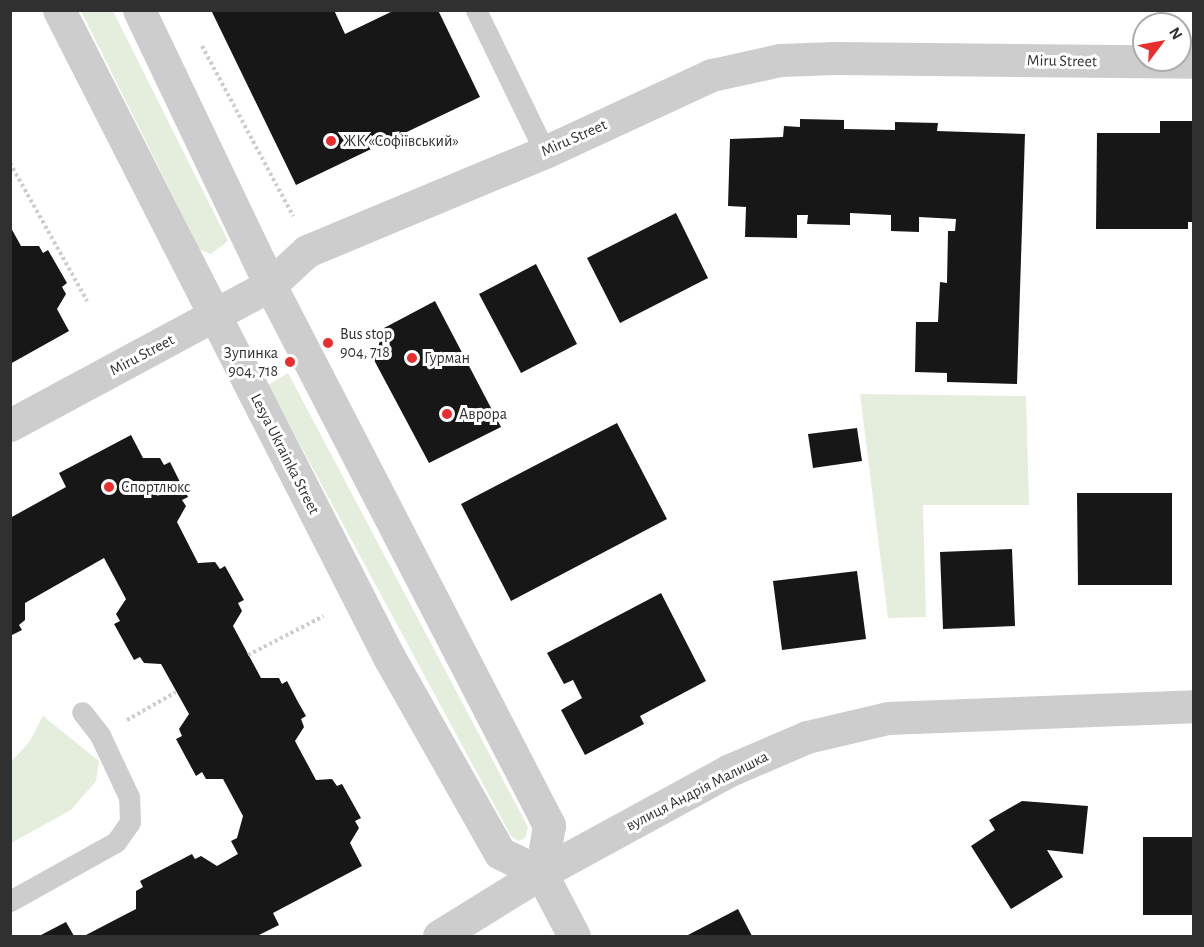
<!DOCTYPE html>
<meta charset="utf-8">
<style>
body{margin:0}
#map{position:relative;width:1204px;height:947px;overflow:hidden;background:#fff;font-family:"Alegreya Sans",sans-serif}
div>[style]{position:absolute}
.green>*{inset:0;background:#e5eddd}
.building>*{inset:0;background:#171717}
.path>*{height:4px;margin-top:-2px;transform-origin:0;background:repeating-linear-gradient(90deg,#cdcdcd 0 3px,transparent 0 6px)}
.lane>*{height:21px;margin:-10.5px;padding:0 10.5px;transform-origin:10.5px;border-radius:10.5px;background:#cdcdcd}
.street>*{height:33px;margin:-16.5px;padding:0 16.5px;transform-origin:16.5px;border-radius:16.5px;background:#cdcdcd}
.dots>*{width:16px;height:16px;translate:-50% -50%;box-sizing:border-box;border:3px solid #fff;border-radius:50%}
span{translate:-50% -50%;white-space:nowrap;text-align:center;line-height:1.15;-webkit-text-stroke:6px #fff;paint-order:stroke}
.street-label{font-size:16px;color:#303030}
.poi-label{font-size:16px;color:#303030}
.left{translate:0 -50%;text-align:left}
.right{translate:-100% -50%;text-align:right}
.frame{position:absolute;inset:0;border:12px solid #303030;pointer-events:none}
.north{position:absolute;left:1132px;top:12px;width:60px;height:60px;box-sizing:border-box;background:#fff;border:2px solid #acacac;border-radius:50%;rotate:58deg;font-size:16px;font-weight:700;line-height:24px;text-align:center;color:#303030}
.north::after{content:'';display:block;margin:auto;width:21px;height:27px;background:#ea2e30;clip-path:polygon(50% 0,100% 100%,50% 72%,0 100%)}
</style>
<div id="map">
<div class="green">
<i style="clip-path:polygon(81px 11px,113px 11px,228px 241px,211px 254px,200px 250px)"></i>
<i style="clip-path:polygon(288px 373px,528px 827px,525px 838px,518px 841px,511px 836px,268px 385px)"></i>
<i style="clip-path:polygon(860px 394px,1026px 396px,1029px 505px,923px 505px,926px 617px,888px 618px)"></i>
<i style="clip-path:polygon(43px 716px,99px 761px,96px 781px,71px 810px,11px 843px,11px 762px,30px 741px)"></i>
</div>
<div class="building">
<i style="clip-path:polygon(211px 10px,334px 10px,345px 34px,395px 10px,438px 10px,480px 97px,296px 185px)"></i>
<i style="clip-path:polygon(800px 119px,844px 120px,844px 129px,895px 130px,895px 122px,938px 123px,937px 131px,1025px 134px,1017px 384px,947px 382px,947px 373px,915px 372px,916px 322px,938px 322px,940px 282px,947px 283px,948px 231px,955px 231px,956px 219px,919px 217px,919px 232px,891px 231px,891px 215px,850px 213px,850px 225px,807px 224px,808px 215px,797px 215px,797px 238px,745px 237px,746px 207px,728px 206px,730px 139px,783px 137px,784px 126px,800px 127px)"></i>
<i style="clip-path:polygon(1160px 121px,1194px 121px,1194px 222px,1188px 222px,1188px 229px,1096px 229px,1097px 133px,1160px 133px)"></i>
<i style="clip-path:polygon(676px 213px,708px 278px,620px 323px,587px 258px)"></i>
<i style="clip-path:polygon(10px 226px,21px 246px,39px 246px,43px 253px,48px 250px,67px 283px,62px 287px,66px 294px,57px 309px,69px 331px,10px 364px)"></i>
<i style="clip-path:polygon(536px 264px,577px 344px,521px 373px,479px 294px)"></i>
<i style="clip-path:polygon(435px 301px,501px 427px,429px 463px,374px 360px,384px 328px)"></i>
<i style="clip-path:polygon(617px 423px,667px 519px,511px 601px,461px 504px)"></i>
<i style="clip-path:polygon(857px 428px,862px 461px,813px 468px,808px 434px)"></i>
<i style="clip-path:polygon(131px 435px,143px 458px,160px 458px,164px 465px,170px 462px,179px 480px,188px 497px,182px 500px,186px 506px,177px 522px,198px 563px,215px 562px,220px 569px,225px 566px,244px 600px,238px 603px,242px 611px,233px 626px,261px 678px,279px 678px,282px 684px,287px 681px,298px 702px,306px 716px,301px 719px,304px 727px,295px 741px,316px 780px,332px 779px,337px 786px,342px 784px,361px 818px,355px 821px,359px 828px,350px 843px,362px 866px,273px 913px,279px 925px,257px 936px,84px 936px,136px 909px,136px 891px,143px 887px,140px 881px,192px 854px,195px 859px,201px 856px,217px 866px,238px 854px,231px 841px,237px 838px,243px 816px,223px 779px,206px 779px,202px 772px,196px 776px,176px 739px,182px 736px,179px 729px,189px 714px,161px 664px,144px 663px,140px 657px,134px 660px,114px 624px,120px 621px,116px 614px,126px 599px,104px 558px,25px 603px,25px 620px,19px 625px,22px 630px,10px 636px,10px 518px,66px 487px,59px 473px)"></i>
<i style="clip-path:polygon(1077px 493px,1172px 493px,1172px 585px,1078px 585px)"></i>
<i style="clip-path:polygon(1012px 549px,1015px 626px,943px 629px,940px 552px)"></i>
<i style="clip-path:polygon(857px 571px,866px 639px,782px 650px,773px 581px)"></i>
<i style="clip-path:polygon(661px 593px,706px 681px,640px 716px,644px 724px,585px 755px,561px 710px,582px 698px,573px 680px,564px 684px,547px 653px)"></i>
<i style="clip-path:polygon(1022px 801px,1088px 806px,1083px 854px,1047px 850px,1063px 877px,1011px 909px,971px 846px,995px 830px,989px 820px)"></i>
<i style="clip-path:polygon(1143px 837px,1194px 837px,1194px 915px,1143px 915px)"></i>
<i style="clip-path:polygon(738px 909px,752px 936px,686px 936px)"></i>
<i style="clip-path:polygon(66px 922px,74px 936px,39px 936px)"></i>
</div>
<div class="path">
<i style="left:202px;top:46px;width:193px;rotate:61.8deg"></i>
<i style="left:10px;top:163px;width:158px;rotate:60.8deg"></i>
<i style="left:248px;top:655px;width:85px;rotate:-27.2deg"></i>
<i style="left:127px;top:720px;width:56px;rotate:-29.7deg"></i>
</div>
<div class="lane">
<i style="left:476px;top:10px;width:158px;rotate:64.1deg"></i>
<i style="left:10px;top:901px;width:121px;rotate:-29.1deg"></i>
<i style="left:116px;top:842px;width:24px;rotate:-55deg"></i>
<i style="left:130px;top:822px;width:25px;rotate:-92deg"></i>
<i style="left:129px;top:797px;width:68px;rotate:-115.1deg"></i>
<i style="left:100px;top:735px;width:29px;rotate:-128deg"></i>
</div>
<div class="street">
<i style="left:59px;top:10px;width:726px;rotate:62.98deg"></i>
<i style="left:389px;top:657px;width:225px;rotate:60.5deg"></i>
<i style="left:500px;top:853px;width:46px;rotate:26deg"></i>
<i style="left:541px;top:873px;width:71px;rotate:62.4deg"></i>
<i style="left:139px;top:10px;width:305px;rotate:64.5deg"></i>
<i style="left:270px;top:285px;width:608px;rotate:62.68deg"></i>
<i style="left:549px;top:825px;width:49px;rotate:99.5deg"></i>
<i style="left:10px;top:425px;width:295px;rotate:-28.3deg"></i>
<i style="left:270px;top:285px;width:50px;rotate:-42.6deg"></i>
<i style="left:307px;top:251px;width:258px;rotate:-22.6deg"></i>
<i style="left:545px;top:152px;width:184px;rotate:-24.8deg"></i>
<i style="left:712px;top:75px;width:70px;rotate:-12.4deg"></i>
<i style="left:780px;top:60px;width:55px;rotate:-2.1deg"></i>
<i style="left:835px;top:58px;width:359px;rotate:0.6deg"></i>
<i style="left:439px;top:936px;width:120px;rotate:-31.7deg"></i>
<i style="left:541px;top:873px;width:215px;rotate:-28.6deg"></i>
<i style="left:730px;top:770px;width:84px;rotate:-23.2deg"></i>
<i style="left:807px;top:737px;width:83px;rotate:-13.2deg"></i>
<i style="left:888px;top:718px;width:306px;rotate:-2.2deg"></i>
</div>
<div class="dots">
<i style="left:331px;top:141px;background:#ea2e30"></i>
<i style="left:328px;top:343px;background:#ea2e30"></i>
<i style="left:412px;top:358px;background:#ea2e30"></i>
<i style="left:290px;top:362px;background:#ea2e30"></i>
<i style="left:447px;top:414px;background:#ea2e30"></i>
<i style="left:109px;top:487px;background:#ea2e30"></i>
</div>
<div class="street-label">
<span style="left:1062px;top:61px;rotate:1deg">Miru Street</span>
<span style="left:574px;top:138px;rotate:-24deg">Miru Street</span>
<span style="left:142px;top:355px;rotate:-28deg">Miru Street</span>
<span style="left:285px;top:454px;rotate:63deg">Lesya Ukrainka Street</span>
<span style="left:697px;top:791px;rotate:-27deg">вулиця Андрія Малишка</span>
</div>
<div class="poi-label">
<span class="left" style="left:343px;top:141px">ЖК «Софіївський»</span>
<span class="left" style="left:340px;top:343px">Bus stop<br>904, 718</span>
<span class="right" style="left:278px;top:362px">Зупинка<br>904, 718</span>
<span class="left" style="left:424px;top:358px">Гурман</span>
<span class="left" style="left:459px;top:414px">Аврора</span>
<span class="left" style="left:121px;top:487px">Спортлюкс</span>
</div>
<div class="frame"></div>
<div class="north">N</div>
</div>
